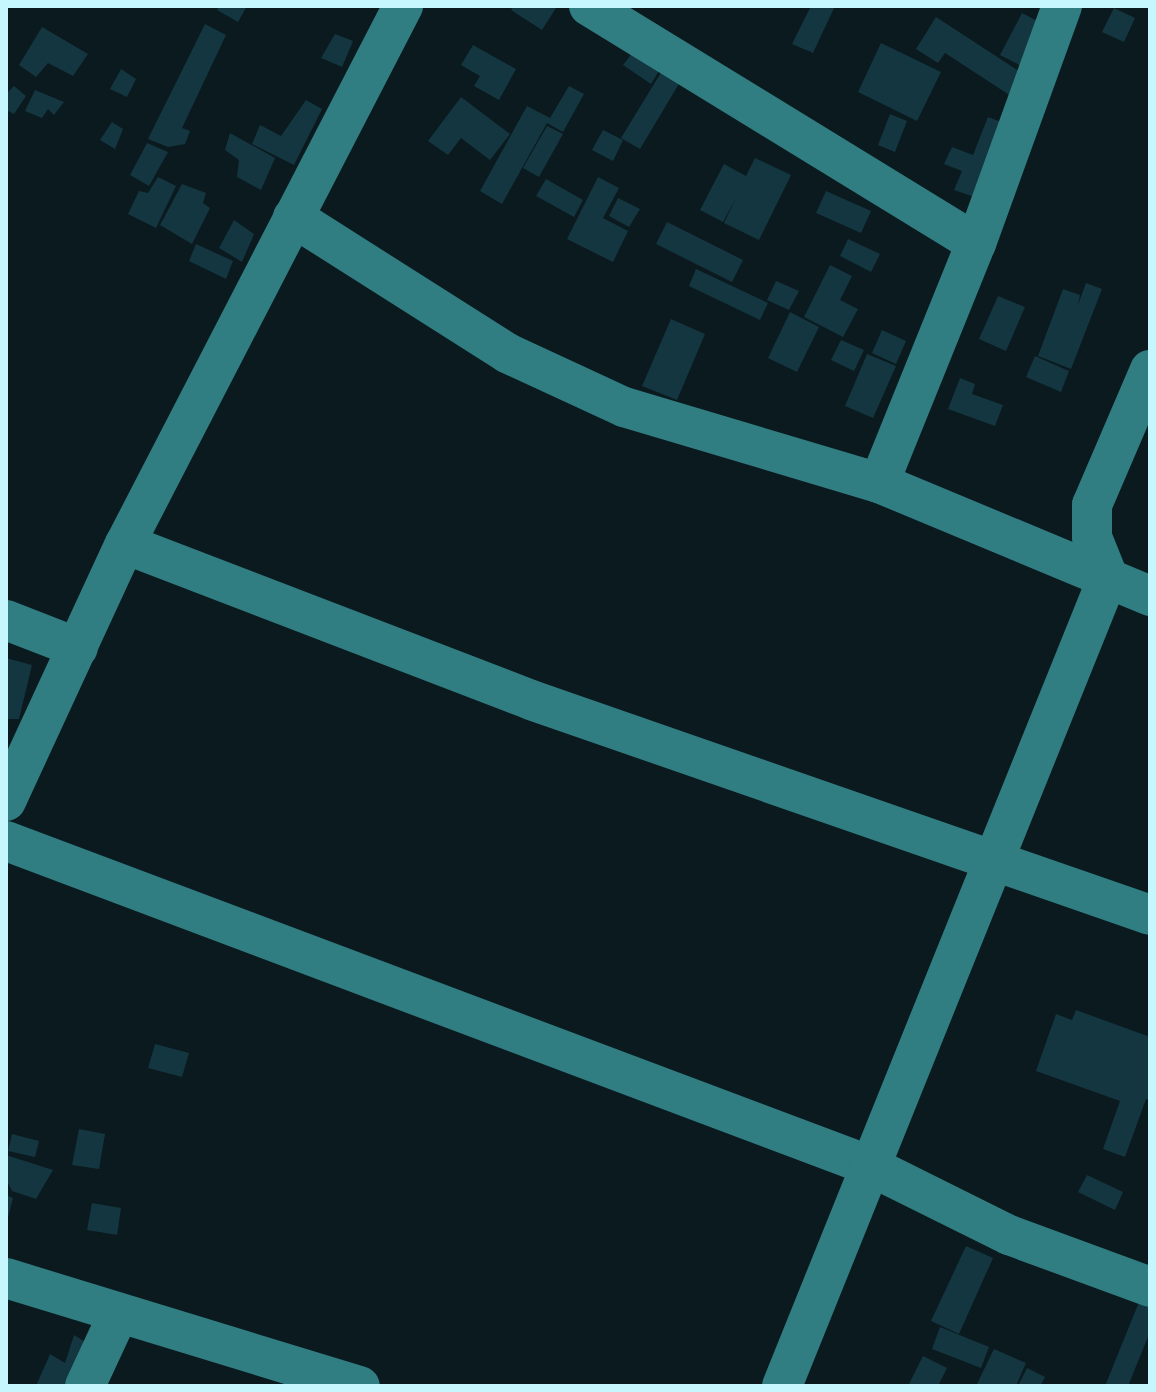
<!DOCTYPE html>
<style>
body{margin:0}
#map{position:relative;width:1156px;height:1392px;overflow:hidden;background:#0a1a1e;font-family:Karla,sans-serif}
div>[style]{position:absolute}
.building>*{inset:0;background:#143640}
.minor>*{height:40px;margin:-20px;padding:0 20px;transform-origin:20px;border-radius:20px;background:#307d82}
span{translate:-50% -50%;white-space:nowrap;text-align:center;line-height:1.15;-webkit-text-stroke:7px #0a1a1e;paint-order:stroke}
.frame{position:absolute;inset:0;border:8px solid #c6f7ff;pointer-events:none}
</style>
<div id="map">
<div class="building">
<i style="clip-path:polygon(219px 6px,247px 6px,238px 22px,217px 10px)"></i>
<i style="clip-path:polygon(514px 6px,553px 6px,556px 8px,542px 30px,511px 10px)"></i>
<i style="clip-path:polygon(811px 6px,835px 6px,813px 53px,792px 44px)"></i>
<i style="clip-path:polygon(1114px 8px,1135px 18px,1124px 42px,1102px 32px)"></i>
<i style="clip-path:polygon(1022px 13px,1047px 26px,1025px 68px,1000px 55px)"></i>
<i style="clip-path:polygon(936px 17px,1028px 77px,1014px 98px,945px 53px,938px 63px,916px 49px)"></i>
<i style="clip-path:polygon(205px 24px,226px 35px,182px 128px,190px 131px,185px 144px,168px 147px,148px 139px)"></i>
<i style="clip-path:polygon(42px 27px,88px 54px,73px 76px,48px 63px,36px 77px,19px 65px)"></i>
<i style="clip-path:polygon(335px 34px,353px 41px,342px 67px,321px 58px)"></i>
<i style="clip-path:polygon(881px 43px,941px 72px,917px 121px,858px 92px)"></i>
<i style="clip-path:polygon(473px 45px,516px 69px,499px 100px,474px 86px,480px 76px,461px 65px)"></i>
<i style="clip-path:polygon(636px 48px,662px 66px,651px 84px,623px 65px)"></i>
<i style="clip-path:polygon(665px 66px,683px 77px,640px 149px,621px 138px)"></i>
<i style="clip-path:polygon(121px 69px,136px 79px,127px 97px,110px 89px)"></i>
<i style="clip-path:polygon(14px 86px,26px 96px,14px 114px,6px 110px,6px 94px)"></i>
<i style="clip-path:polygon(569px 86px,584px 94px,563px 132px,547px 123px,502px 204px,480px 191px,527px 106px,550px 118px)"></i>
<i style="clip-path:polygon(35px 90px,64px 102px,54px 115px,48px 109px,42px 118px,25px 111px)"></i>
<i style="clip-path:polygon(461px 97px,510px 134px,490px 160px,461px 138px,448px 155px,428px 141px)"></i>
<i style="clip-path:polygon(306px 100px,322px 109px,294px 165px,252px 144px,260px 125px,281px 136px)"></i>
<i style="clip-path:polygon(890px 114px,907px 121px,895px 152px,878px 145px)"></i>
<i style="clip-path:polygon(988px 117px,1009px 125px,980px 199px,954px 190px,962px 171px,944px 164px,952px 147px,973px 155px)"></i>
<i style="clip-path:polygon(112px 122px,123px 129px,115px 149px,100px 140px)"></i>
<i style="clip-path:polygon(547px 126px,563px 134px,539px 177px,523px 168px)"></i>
<i style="clip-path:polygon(603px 130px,623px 140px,613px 161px,592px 150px)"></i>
<i style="clip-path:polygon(230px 133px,275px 158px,261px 190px,237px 177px,239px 160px,225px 150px)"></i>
<i style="clip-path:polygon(147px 143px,168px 152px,149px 186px,130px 175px)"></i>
<i style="clip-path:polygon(755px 158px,791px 175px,759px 240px,724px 223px,736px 198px,723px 222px,700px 210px,724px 164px,746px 176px)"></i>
<i style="clip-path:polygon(158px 177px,176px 186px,156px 228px,128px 214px,139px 191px,148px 193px)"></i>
<i style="clip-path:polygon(598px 177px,619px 188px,603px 218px,628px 231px,613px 262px,567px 239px)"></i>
<i style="clip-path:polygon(546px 179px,583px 200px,574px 217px,536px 196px)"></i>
<i style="clip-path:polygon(182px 184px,206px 193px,203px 203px,210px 208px,192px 244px,160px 225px)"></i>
<i style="clip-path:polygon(826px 191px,871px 211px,861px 233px,816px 213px)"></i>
<i style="clip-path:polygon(618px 198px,640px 209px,629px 227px,609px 216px)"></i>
<i style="clip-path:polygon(234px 220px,254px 234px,242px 262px,219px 248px)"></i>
<i style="clip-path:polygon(667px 222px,743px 260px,732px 282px,656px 244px)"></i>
<i style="clip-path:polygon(848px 239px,880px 254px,871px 272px,840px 256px)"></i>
<i style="clip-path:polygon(196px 244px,233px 261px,226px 279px,189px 261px)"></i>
<i style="clip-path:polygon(830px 265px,852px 276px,840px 300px,858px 309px,843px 337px,804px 317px)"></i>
<i style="clip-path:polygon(696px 269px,768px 303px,760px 320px,689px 286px)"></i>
<i style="clip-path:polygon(776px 281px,799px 291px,789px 310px,767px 300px)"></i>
<i style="clip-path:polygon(1086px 283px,1102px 289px,1071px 369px,1038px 356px,1063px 289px,1080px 295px,1078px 305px)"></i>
<i style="clip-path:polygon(998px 296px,1025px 307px,1006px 351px,979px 339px)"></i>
<i style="clip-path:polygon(790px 312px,819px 327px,797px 372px,768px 358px)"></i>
<i style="clip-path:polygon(671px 319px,705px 334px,677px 400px,642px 386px)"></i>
<i style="clip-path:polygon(882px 330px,906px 341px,896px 364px,872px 353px)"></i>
<i style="clip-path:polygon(841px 340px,864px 350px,854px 371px,831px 360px)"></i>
<i style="clip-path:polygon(867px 354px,896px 366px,873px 418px,845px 406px)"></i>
<i style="clip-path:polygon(1035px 356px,1069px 371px,1061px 392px,1026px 377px)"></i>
<i style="clip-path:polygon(960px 378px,975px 384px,972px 394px,1003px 405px,995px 426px,948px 409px)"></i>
<i style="clip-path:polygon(6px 658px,32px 665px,19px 719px,6px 719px)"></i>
<i style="clip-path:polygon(1076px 1010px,1150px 1037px,1150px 1100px,1146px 1099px,1125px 1157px,1103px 1149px,1120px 1101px,1036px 1071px,1056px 1014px,1072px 1020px)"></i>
<i style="clip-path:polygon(155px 1044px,189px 1053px,182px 1077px,148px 1068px)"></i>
<i style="clip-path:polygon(79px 1129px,105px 1134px,99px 1169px,72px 1165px)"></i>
<i style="clip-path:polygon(12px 1134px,39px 1141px,35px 1157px,8px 1151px)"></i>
<i style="clip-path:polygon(6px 1155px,53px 1170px,36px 1199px,12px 1191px,6px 1179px)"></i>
<i style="clip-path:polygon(1087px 1175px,1123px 1192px,1115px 1210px,1078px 1192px)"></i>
<i style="clip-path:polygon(6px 1195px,13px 1198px,7px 1221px,6px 1221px)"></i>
<i style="clip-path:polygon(92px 1203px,121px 1208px,117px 1235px,87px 1230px)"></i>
<i style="clip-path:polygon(966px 1246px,993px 1258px,959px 1334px,931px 1321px)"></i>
<i style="clip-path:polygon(1139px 1302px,1150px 1306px,1150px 1332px,1128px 1386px,1105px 1386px)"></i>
<i style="clip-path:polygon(940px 1327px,989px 1347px,981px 1368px,932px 1349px)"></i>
<i style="clip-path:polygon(74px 1335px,92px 1346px,78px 1386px,36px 1386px,50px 1354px,65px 1363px)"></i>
<i style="clip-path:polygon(994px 1349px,1026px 1363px,1016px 1386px,976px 1386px)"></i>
<i style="clip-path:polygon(923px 1356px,947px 1368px,938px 1386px,908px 1386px)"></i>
<i style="clip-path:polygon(1027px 1368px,1045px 1377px,1040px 1386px,1018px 1386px)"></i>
</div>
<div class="minor">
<i style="left:589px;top:6px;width:454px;rotate:31.5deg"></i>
<i style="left:1062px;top:6px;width:252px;rotate:109.9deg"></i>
<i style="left:976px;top:243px;width:259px;rotate:112deg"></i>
<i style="left:879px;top:483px;width:294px;rotate:22.6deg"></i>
<i style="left:293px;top:217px;width:254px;rotate:32.4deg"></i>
<i style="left:507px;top:353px;width:129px;rotate:24.8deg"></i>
<i style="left:624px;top:407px;width:266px;rotate:16.6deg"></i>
<i style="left:125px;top:544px;width:435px;rotate:21deg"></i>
<i style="left:531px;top:700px;width:655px;rotate:19.15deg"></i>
<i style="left:6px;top:620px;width:77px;rotate:21.3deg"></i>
<i style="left:6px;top:801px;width:283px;rotate:-65.2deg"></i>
<i style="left:125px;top:544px;width:606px;rotate:-62.67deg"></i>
<i style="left:6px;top:841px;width:921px;rotate:20.6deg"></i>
<i style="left:868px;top:1165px;width:157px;rotate:26.4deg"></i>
<i style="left:1009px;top:1235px;width:150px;rotate:20.2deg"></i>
<i style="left:6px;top:1278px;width:370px;rotate:17deg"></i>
<i style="left:85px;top:1386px;width:78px;rotate:-65.1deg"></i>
<i style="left:782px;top:1386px;width:872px;rotate:-68.05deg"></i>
<i style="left:1108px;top:577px;width:43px;rotate:-111.8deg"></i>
<i style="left:1092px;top:537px;width:32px;rotate:-90deg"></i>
<i style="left:1092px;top:505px;width:147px;rotate:-66.8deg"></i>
</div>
<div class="frame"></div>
</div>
